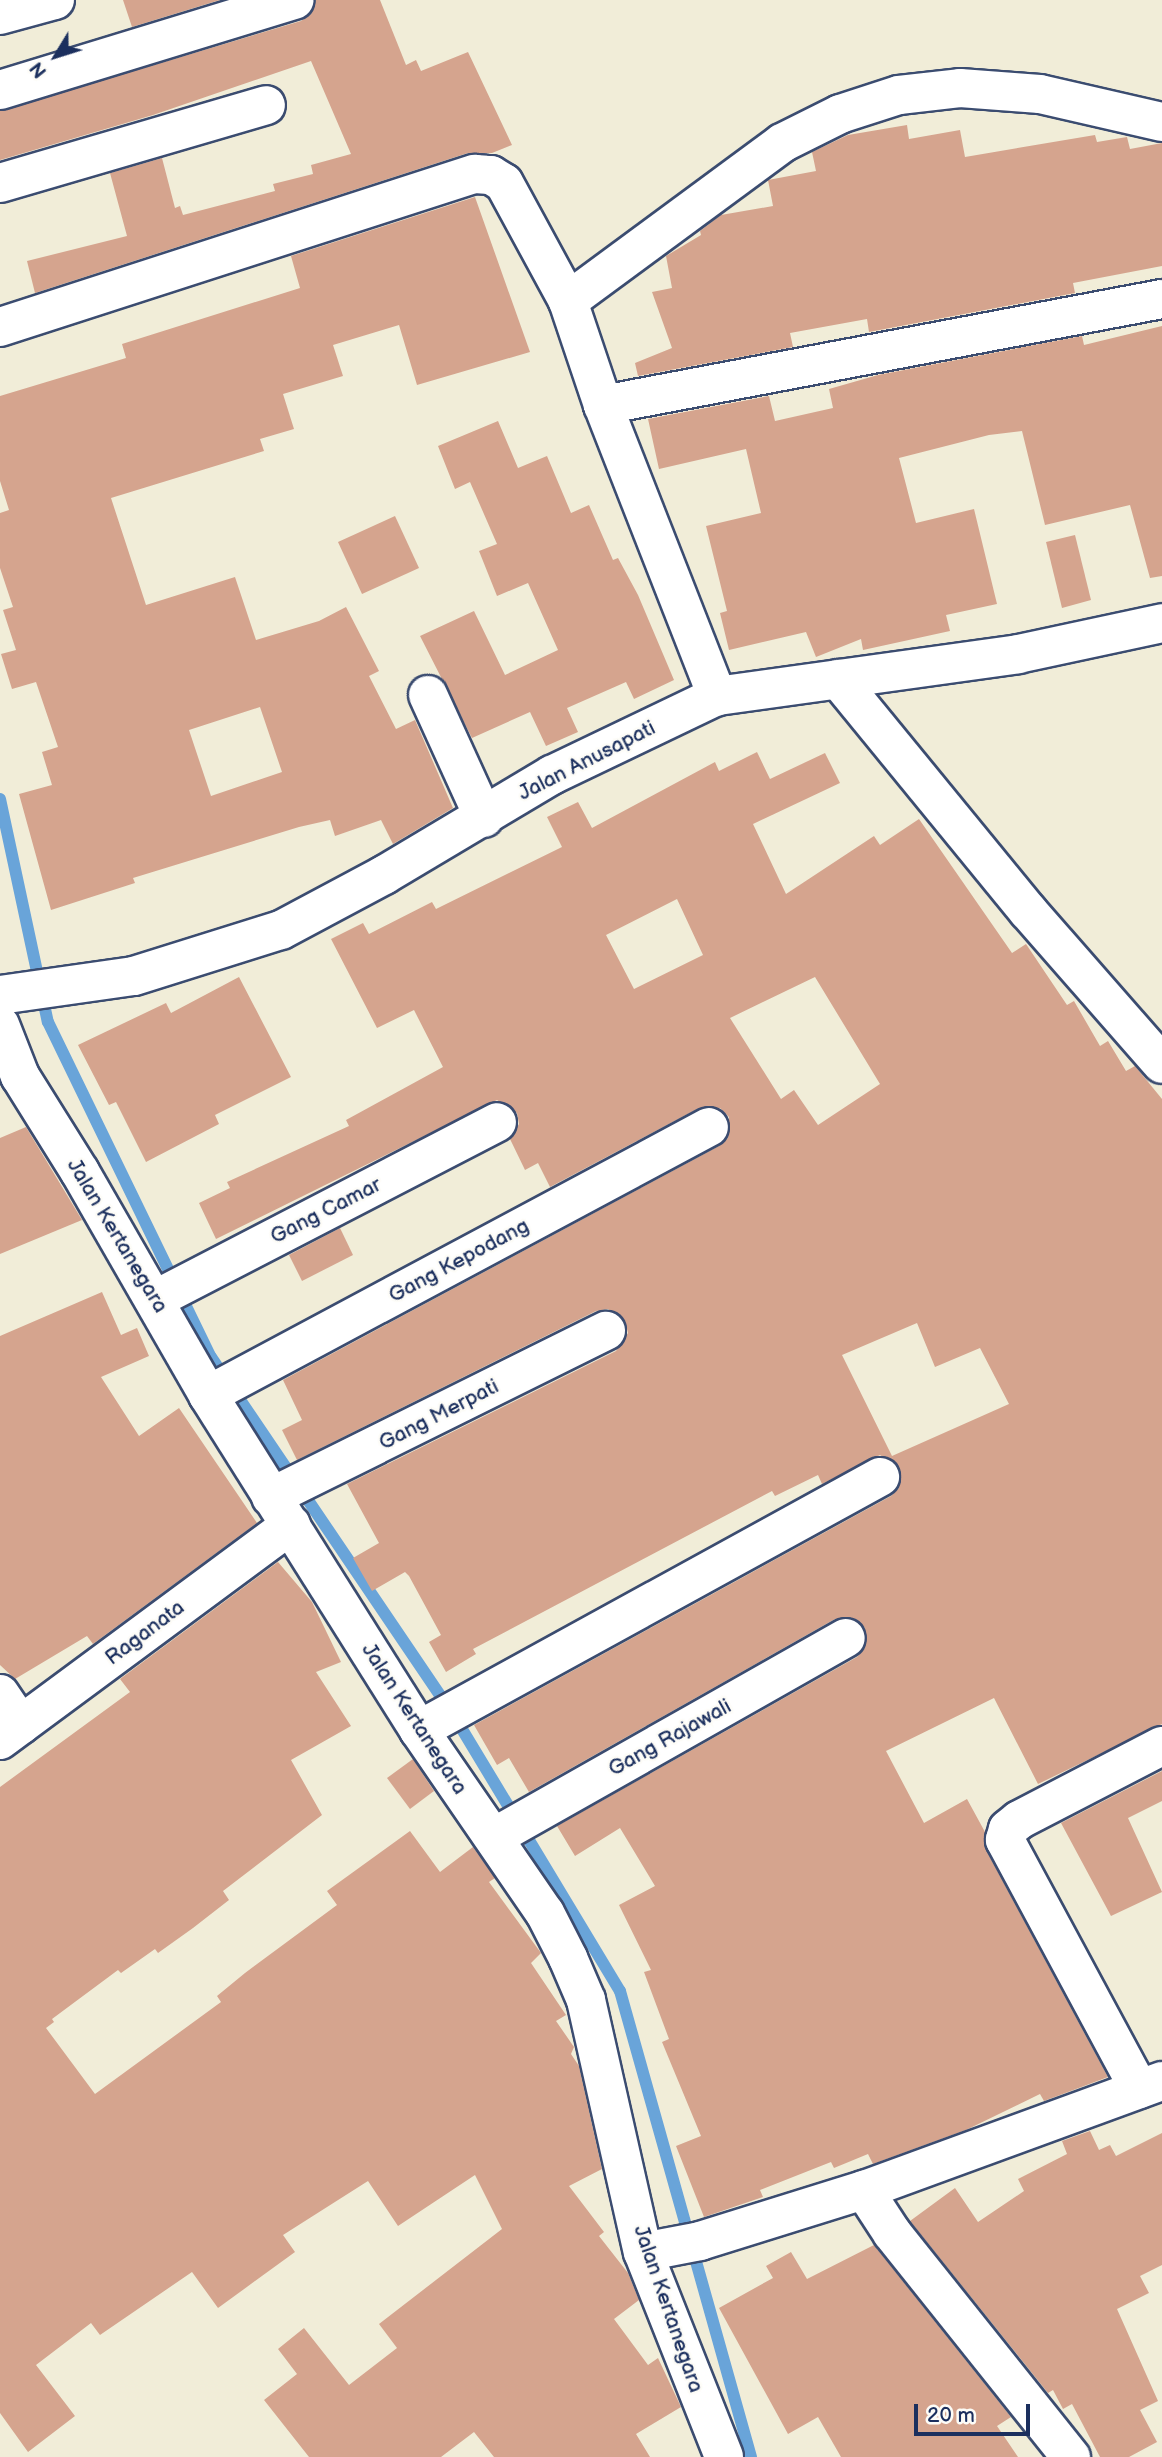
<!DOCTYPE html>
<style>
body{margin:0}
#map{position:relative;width:1162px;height:2457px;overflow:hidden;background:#f1edd8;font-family:"Balsamiq Sans",sans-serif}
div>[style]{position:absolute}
.stream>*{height:12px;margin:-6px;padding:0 6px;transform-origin:6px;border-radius:6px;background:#69a4d9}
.building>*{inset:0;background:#d5a48e}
.roads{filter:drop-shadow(2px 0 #3b4c70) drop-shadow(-2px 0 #3b4c70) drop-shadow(0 2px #3b4c70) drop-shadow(0 -2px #3b4c70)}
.minor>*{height:38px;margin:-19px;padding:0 19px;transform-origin:19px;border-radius:19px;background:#fff}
span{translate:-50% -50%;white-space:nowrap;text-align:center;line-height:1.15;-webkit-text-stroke:5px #fdfcf7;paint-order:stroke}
.street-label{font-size:21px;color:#1b2f5e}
.north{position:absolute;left:21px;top:21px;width:70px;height:70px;-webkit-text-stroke:5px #fdfcf7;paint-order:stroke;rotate:232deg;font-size:19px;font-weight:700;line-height:28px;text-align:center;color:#1b2f5e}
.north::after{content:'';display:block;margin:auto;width:24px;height:32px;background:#1b2f5e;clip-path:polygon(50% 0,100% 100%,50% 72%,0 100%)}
.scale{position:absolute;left:914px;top:2404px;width:116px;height:32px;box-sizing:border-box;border:4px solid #1b2f5e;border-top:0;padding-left:9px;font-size:21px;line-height:24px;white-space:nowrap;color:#1b2f5e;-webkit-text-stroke:5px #fdfcf7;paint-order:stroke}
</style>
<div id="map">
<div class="stream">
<i style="left:0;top:799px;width:228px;rotate:77.9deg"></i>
<i style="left:48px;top:1022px;width:373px;rotate:64.1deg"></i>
<i style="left:211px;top:1357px;width:428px;rotate:55.9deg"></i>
<i style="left:451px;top:1711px;width:327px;rotate:58.9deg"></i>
<i style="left:620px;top:1991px;width:484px;rotate:74.3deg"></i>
</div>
<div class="building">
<i style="clip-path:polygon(123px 0,220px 0,132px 27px)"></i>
<i style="clip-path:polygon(316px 0,380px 0,406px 65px,416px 60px,421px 71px,468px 52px,512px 145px,492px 153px,468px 153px,35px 293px,27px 261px,127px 236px,110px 173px,162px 158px,175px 208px,180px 206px,183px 215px,275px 191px,273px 184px,313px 174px,311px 165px,351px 154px,311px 61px,153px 115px,0 160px,0 111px,301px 21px,311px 14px)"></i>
<i style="clip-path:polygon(907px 125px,909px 139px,960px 130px,965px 157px,1095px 135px,1097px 142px,1127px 137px,1130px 149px,1162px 143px,1162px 266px,1073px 283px,1075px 293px,869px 332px,867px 319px,790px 333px,793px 347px,638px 376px,635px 363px,672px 348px,652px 292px,672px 288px,666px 256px,701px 235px,700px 231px,721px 215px,773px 206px,768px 180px,816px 171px,812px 152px,848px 135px)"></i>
<i style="clip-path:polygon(evenodd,475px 197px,530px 352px,417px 385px,399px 325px,333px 345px,343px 376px,283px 394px,294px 429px,260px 439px,264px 451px,111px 498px,146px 605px,235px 577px,256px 640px,319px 621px,346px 607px,379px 671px,369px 676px,396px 729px,415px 720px,453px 808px,393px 844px,381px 820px,335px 836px,330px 820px,299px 827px,133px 878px,135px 883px,51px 910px,19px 794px,52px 785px,42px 752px,58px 747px,36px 682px,12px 689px,1px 654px,16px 650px,3px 610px,13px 607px,0 568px,0 513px,9px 510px,0 481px,0 396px,126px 358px,122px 344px,300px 288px,291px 256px,475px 197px,260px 707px,282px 772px,211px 796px,189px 730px,260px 707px)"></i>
<i style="clip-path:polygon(1162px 326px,1162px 576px,1150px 578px,1130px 505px,1045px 525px,1022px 431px,989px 435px,899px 458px,916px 523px,974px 509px,997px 604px,946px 615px,950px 631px,863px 650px,861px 639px,816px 657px,806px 632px,729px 650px,720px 613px,727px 611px,706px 526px,761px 513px,746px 449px,659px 469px,648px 419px,769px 396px,775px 421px,833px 408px,829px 389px,878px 375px,1082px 336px,1084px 345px)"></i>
<i style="clip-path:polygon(498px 421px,518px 468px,547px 456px,571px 513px,589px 505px,613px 560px,618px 558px,638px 595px,674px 680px,634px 699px,626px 682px,567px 708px,578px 732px,546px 746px,530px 712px,472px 738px,420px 636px,474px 611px,505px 675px,558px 650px,528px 583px,497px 596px,479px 551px,497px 544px,470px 482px,455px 489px,438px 446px)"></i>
<i style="clip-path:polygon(395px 516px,419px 568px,362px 594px,338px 542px)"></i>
<i style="clip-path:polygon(1075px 535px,1091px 600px,1062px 608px,1046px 542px)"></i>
<i style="clip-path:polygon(evenodd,757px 752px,770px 779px,825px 753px,840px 783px,753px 824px,786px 894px,874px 836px,880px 845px,919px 819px,1012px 953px,1026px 944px,1067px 1005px,1074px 1001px,1100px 1046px,1108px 1041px,1126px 1071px,1135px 1066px,1162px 1099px,1162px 1724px,1038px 1784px,994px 1698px,886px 1751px,924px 1823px,967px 1799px,985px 1832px,986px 1850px,1108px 2077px,1044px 2101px,1040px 2094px,966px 2130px,873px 2164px,868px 2154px,834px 2168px,831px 2162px,760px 2190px,763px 2197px,704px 2217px,676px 2146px,701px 2136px,662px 2042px,669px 2039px,644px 1972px,651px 1970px,619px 1905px,655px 1886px,620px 1828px,575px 1856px,557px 1826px,857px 1657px,865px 1648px,865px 1628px,856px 1619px,835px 1619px,529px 1792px,509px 1758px,497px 1765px,474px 1725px,891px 1496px,899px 1488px,899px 1467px,880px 1455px,822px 1484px,818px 1475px,775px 1496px,772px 1491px,473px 1649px,476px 1654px,446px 1672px,429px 1642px,441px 1635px,409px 1576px,405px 1572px,372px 1591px,353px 1558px,379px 1543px,347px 1484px,616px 1351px,628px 1333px,625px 1321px,608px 1309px,596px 1311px,297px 1460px,282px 1430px,302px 1420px,283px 1380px,719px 1146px,728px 1138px,729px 1117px,720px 1108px,699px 1108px,550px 1187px,538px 1163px,525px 1170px,510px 1139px,519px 1124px,517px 1113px,497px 1100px,216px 1239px,199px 1203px,230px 1188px,227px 1182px,349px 1126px,346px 1120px,443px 1067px,414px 1010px,377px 1028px,331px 939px,363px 923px,369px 934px,432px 902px,436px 909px,562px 847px,547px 817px,578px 802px,592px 828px,715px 762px,719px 771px,757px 752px,677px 899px,703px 955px,634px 989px,606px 935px,677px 899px,757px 752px,815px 977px,880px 1084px,818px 1125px,794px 1090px,781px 1099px,730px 1018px,815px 977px,757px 752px,917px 1323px,935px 1367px,980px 1348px,1009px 1404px,892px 1456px,842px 1355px,917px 1323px)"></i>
<i style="clip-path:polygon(239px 977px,291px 1077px,215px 1115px,219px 1124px,146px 1162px,116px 1102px,109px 1105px,78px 1045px,166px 1003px,171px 1013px)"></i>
<i style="clip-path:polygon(26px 1127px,82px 1220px,0 1254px,0 1138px)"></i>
<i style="clip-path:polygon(340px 1228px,353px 1255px,302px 1281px,289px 1255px)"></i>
<i style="clip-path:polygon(102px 1292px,121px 1335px,137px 1328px,149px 1356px,101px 1377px,139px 1436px,179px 1408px,257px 1523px,93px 1644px,87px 1636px,15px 1679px,0 1665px,0 1336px)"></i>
<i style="clip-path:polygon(278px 1562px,312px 1602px,341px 1662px,316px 1672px,351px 1726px,291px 1760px,322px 1815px,223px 1891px,229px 1900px,193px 1928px,158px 1953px,155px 1949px,121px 1973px,118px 1970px,52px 2019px,54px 2022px,46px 2028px,95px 2094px,221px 2002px,217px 1996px,245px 1973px,337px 1905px,327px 1891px,410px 1831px,440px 1872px,473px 1847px,495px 1878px,489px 1882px,541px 1953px,531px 1963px,566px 2015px,556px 2021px,574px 2047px,571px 2054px,579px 2066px,602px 2169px,569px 2186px,604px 2232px,599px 2236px,628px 2273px,639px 2300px,614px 2319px,648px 2365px,658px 2358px,681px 2407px,636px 2434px,650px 2457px,494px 2457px,474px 2432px,441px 2457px,309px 2457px,264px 2400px,297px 2374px,278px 2349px,304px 2328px,349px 2385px,397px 2348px,379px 2324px,502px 2229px,475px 2175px,398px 2226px,368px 2181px,283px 2235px,295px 2252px,218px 2308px,192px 2272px,100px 2335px,91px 2323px,36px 2365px,75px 2416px,28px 2452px,0 2413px,0 1787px,130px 1692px,120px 1679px)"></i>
<i style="clip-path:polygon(413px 1759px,434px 1791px,410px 1809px,387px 1778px)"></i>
<i style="clip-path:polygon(1162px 1771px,1162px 1801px,1128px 1818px,1162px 1892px,1111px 1916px,1061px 1823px)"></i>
<i style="clip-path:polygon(1090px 2131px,1099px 2150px,1110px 2145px,1116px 2156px,1162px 2133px,1162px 2265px,1140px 2276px,1149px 2293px,1117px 2309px,1158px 2401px,1140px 2410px,1157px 2442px,1129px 2457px,1100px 2457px,1072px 2404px,1063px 2409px,1053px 2390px,1048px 2393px,910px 2221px,955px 2188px,978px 2222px,1024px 2191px,1018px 2179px,1067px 2154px,1062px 2141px)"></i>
<i style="clip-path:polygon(874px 2245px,1011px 2417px,997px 2426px,1018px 2457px,841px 2457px,818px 2417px,788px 2434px,719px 2308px,773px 2278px,766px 2266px,791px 2252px,807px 2279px)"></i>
</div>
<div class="roads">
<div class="minor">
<i style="left:0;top:15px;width:57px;rotate:-15.3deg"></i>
<i style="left:0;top:90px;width:308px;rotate:-17deg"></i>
<i style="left:0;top:183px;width:277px;rotate:-16.3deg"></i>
<i style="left:568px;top:301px;width:266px;rotate:-36.4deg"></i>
<i style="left:782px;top:143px;width:65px;rotate:-26.6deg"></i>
<i style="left:840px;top:114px;width:62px;rotate:-17.9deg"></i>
<i style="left:899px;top:95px;width:61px;rotate:-6.5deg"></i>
<i style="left:960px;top:88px;width:80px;rotate:4.3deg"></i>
<i style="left:1040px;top:94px;width:125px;rotate:12.9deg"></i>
<i style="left:0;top:327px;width:499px;rotate:-17.9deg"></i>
<i style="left:475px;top:174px;width:16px;rotate:4deg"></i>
<i style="left:491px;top:175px;width:15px;rotate:32deg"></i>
<i style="left:504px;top:183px;width:134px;rotate:61.5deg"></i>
<i style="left:568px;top:301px;width:110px;rotate:71.4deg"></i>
<i style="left:603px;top:405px;width:313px;rotate:68.6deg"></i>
<i style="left:603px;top:405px;width:569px;rotate:-10.74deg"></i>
<i style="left:838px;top:679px;width:300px;rotate:50.7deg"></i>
<i style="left:1028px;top:911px;width:203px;rotate:48.8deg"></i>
<i style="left:428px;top:695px;width:135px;rotate:65.5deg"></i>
<i style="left:0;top:995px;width:135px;rotate:-8.1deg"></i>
<i style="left:134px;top:976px;width:154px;rotate:-17.4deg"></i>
<i style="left:281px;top:930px;width:117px;rotate:-28.1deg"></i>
<i style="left:384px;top:875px;width:196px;rotate:-30.8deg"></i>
<i style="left:552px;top:775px;width:183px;rotate:-25.6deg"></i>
<i style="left:717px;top:696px;width:304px;rotate:-7.9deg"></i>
<i style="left:1018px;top:654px;width:147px;rotate:-12.1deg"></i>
<i style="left:0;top:1025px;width:55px;rotate:68.6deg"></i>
<i style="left:20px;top:1076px;width:113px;rotate:58deg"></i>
<i style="left:80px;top:1172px;width:257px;rotate:60.1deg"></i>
<i style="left:208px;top:1395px;width:396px;rotate:57.8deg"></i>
<i style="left:419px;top:1730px;width:222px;rotate:55.5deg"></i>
<i style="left:545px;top:1913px;width:51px;rotate:62.9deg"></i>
<i style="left:568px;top:1958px;width:46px;rotate:66.8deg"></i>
<i style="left:586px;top:2000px;width:258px;rotate:77.3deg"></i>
<i style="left:643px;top:2252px;width:220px;rotate:68.4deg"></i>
<i style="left:156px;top:1299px;width:384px;rotate:-27.4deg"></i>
<i style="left:208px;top:1395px;width:568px;rotate:-28.14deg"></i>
<i style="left:271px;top:1497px;width:374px;rotate:-26.4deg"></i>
<i style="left:0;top:1694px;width:37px;rotate:56deg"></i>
<i style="left:419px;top:1730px;width:526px;rotate:-28.76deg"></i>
<i style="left:0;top:1740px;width:362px;rotate:-36.5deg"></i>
<i style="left:494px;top:1837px;width:404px;rotate:-29.5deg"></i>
<i style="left:1139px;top:2089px;width:283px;rotate:-118.3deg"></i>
<i style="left:1005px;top:1840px;width:11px;rotate:-75deg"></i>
<i style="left:1008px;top:1829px;width:14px;rotate:-39deg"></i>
<i style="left:1019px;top:1820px;width:161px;rotate:-27.4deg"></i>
<i style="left:864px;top:2190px;width:51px;rotate:56.9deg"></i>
<i style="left:892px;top:2233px;width:287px;rotate:51.4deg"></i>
<i style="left:643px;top:2252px;width:58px;rotate:-10.9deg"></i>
<i style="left:700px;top:2241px;width:172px;rotate:-17.3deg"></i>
<i style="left:864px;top:2190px;width:317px;rotate:-20.1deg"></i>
</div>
</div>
<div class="street-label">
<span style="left:587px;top:761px;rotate:-27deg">Jalan Anusapati</span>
<span style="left:326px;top:1211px;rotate:-27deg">Gang Camar</span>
<span style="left:117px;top:1236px;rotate:59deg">Jalan Kertanegara</span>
<span style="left:459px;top:1261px;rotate:-28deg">Gang Kepodang</span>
<span style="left:439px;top:1415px;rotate:-27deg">Gang Merpati</span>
<span style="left:145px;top:1633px;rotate:-37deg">Raganata</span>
<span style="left:414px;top:1719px;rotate:57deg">Jalan Kertanegara</span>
<span style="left:670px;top:1738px;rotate:-29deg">Gang Rajawali</span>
<span style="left:668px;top:2309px;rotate:71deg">Jalan Kertanegara</span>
</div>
<div class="north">N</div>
<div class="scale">20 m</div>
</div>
